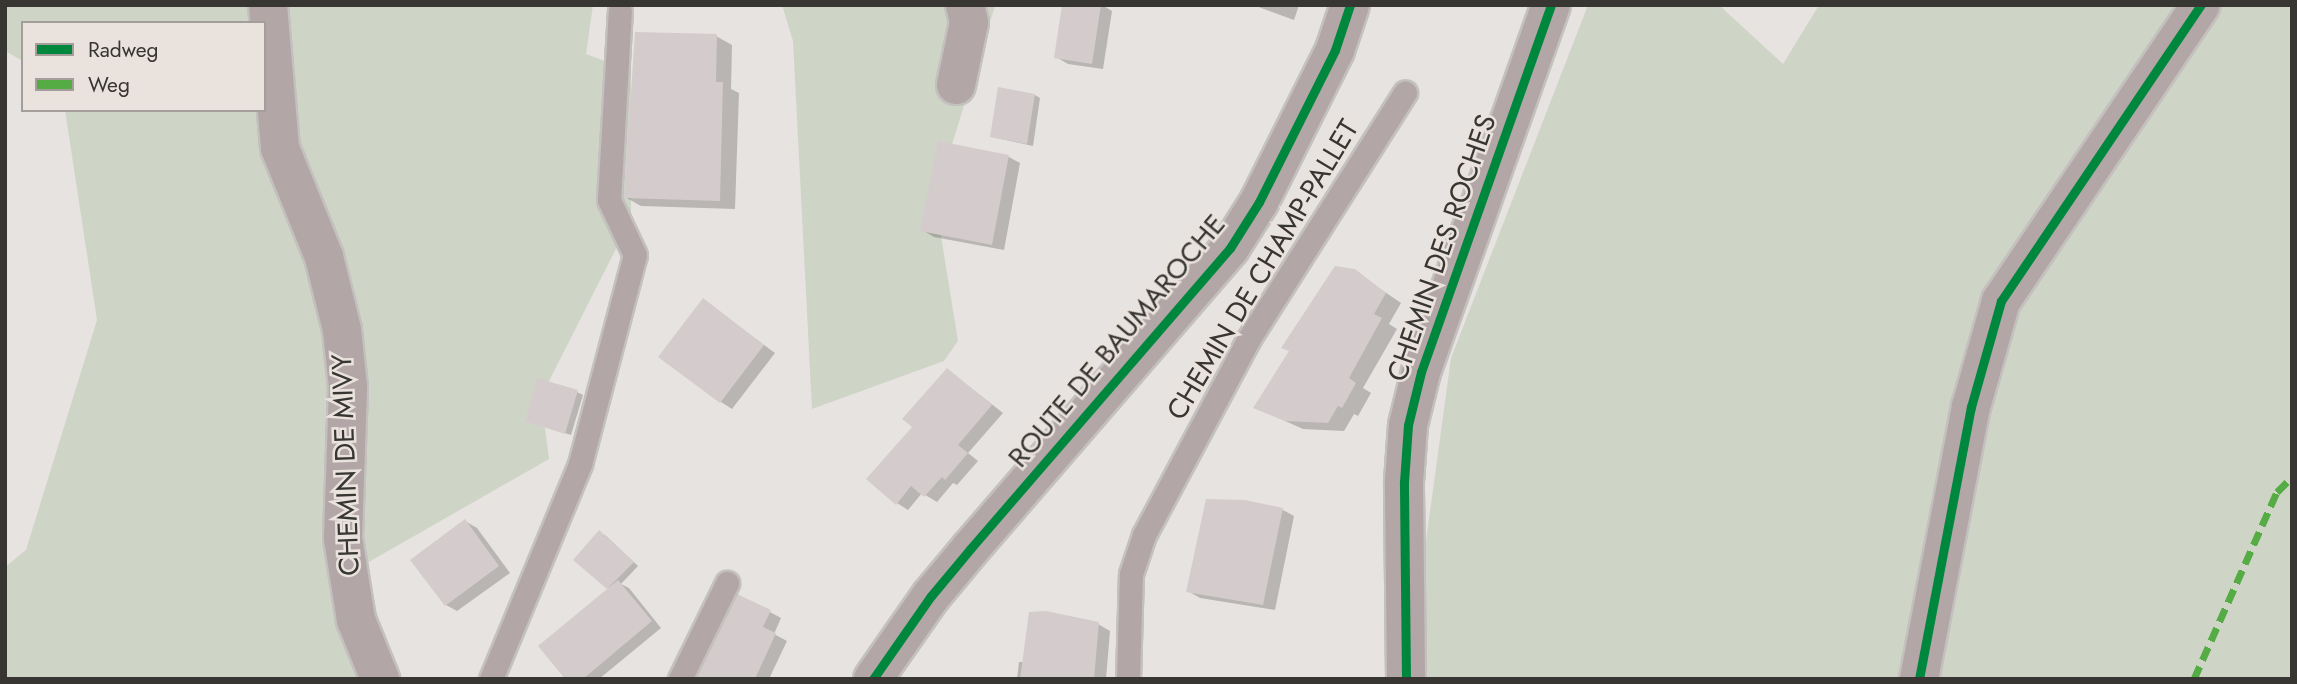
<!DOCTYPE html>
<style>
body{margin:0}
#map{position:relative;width:2297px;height:684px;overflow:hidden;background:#e7e3e0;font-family:Jost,sans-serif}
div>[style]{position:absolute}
.green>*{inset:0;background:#ced5c6}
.shadow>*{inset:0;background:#0003}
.building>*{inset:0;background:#d4cbcd}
.roads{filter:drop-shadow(2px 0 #c3c0be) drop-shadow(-2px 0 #c3c0be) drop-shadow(0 2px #c3c0be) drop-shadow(0 -2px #c3c0be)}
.service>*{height:23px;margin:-11.5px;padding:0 11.5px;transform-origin:11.5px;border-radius:11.5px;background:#b2a6a6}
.minor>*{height:38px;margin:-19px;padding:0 19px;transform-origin:19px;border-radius:19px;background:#b2a6a6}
.tertiary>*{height:38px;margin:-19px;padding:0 19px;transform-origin:19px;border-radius:19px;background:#b2a6a6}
.quiet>*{height:7px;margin-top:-3.5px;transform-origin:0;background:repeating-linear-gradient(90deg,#55ac45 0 14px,transparent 0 21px)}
.cycleway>*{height:9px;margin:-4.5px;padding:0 4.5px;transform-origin:4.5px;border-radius:4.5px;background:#00873e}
span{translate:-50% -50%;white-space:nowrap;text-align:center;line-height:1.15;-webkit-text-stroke:5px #eae3dd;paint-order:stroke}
.street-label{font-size:28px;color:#383633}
.frame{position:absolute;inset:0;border:7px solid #383633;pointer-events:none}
.legend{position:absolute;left:21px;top:21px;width:245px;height:91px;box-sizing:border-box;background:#eae3dd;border:2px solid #a39e99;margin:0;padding:9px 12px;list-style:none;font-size:21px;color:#383633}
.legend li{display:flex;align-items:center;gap:14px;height:35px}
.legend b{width:35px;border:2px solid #a39e99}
</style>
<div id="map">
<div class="green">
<i style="clip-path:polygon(5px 5px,593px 5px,586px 54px,631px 71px,631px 219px,541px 397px,549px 459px,367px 563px,390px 679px,5px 679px,5px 567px,26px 550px,97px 320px,65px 110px,264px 110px,264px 23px,23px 23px,23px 61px,5px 51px)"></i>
<i style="clip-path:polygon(782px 5px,995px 6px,935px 199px,958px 341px,944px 361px,812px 409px,793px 41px)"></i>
<i style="clip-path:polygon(1588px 5px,1719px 5px,1783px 64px,1819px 5px,2292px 5px,2292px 679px,1425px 679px,1426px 541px,1451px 358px)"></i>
</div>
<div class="shadow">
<i style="clip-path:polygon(1064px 5px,1102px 5px,1112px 11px,1103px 69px,1068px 64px,1056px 57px)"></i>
<i style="clip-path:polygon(1253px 5px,1299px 5px,1294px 20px)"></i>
<i style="clip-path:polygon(716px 36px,732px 45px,731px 89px,739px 93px,735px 209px,641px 206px,625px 197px)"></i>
<i style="clip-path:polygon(1035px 95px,1040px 98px,1033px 146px,992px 137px)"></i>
<i style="clip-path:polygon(939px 143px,1009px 157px,1020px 163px,1004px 250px,934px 237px,922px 230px)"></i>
<i style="clip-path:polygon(1354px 271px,1401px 303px,1389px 324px,1397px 329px,1363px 388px,1371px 393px,1358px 416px,1354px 414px,1344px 431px,1303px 429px,1256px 408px)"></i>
<i style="clip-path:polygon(703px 300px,775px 353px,732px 409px,721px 402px)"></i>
<i style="clip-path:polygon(948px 370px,1003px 413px,968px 453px,978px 461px,957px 485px,953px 483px,937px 502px,922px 493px,908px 510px,897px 503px,914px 427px)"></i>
<i style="clip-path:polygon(577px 392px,583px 395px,571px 435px,527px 421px)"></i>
<i style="clip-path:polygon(1245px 502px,1283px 510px,1294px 516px,1275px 610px,1200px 598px,1188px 591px)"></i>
<i style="clip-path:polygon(465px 521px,477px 528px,510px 573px,457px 611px,446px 605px)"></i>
<i style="clip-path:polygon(605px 535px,638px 566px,621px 584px,629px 588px,661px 628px,599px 679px,567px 679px,610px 589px,575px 560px)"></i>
<i style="clip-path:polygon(770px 612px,781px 618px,774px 634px,787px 641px,769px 679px,698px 679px)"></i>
<i style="clip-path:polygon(1098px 624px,1110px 631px,1106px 679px,1017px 679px,1019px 662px,1024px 662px)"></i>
</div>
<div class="building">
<i style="clip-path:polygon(1062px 5px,1101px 5px,1092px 64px,1054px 58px)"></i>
<i style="clip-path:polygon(635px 32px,717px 34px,716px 82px,723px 82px,720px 201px,624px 198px)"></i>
<i style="clip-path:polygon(998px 87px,1035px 94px,1027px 144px,990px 137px)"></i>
<i style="clip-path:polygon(938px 141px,1009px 155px,992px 245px,920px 231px)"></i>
<i style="clip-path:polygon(1335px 266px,1355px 269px,1386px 293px,1374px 314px,1382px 318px,1349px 378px,1356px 383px,1342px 408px,1338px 406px,1328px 423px,1285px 421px,1253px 408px,1289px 351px,1281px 348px)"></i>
<i style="clip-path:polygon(703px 298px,764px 345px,720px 403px,658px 357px)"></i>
<i style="clip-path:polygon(947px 368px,992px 405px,958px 445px,968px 453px,945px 480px,942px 477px,924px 497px,911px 486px,896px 505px,866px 479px,912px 427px,902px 419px)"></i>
<i style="clip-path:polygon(537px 378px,578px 390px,565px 434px,525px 421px)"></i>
<i style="clip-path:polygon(1206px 499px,1245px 500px,1283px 508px,1263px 605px,1186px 592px)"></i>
<i style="clip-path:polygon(465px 519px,499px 566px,445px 606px,410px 560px)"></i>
<i style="clip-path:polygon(599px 530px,634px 562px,607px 589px,573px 560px)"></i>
<i style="clip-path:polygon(618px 580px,652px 621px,583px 679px,565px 679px,538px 646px)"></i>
<i style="clip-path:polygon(737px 594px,771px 610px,763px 627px,776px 633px,755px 679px,696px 679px)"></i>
<i style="clip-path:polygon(1046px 611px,1099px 622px,1094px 679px,1020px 679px,1029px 612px)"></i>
</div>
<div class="roads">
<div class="service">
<i style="left:491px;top:679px;width:233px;rotate:-67.5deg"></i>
<i style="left:580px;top:464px;width:216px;rotate:-75.3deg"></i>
<i style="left:635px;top:255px;width:61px;rotate:-115.3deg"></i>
<i style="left:609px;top:200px;width:189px;rotate:-86.7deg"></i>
<i style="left:680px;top:679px;width:107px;rotate:-63.9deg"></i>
<i style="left:1128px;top:679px;width:105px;rotate:-88.4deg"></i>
<i style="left:1131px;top:574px;width:41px;rotate:-71.6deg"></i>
<i style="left:1144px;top:535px;width:221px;rotate:-61.9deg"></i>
<i style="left:1248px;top:340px;width:293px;rotate:-57.6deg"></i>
</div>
<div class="minor">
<i style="left:268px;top:5px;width:144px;rotate:85.2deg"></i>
<i style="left:280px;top:148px;width:118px;rotate:68deg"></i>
<i style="left:324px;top:257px;width:75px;rotate:76.1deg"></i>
<i style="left:342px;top:330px;width:57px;rotate:84deg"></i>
<i style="left:348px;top:387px;width:151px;rotate:91.9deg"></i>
<i style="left:343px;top:538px;width:83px;rotate:81deg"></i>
<i style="left:356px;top:620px;width:64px;rotate:67.9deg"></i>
<i style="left:956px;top:85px;width:64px;rotate:-78.3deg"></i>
<i style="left:969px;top:22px;width:17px;rotate:-103deg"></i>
<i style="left:1406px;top:679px;width:197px;rotate:-90.6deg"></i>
<i style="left:1404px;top:482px;width:57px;rotate:-86deg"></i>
<i style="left:1408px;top:425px;width:55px;rotate:-76.2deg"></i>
<i style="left:1421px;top:372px;width:389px;rotate:-70.5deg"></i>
<i style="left:1919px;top:679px;width:277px;rotate:-79.2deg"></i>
<i style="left:1971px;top:407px;width:110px;rotate:-74.2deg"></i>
<i style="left:2001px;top:301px;width:357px;rotate:-56deg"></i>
</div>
<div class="tertiary">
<i style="left:873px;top:679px;width:101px;rotate:-55.1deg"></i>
<i style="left:931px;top:596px;width:62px;rotate:-50.2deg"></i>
<i style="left:971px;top:548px;width:396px;rotate:-49.2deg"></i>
<i style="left:1230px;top:248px;width:54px;rotate:-57.8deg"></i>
<i style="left:1259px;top:202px;width:170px;rotate:-63.4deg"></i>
<i style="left:1335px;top:50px;width:47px;rotate:-71.6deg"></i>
</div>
</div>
<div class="quiet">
<i style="left:2194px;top:679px;width:205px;rotate:-66.1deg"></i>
<i style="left:2277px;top:492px;width:21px;rotate:-45deg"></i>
</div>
<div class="cycleway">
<i style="left:873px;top:679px;width:101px;rotate:-55.1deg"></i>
<i style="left:931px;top:596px;width:62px;rotate:-50.2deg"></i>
<i style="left:971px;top:548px;width:396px;rotate:-49.2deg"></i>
<i style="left:1230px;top:248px;width:54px;rotate:-57.8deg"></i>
<i style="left:1259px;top:202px;width:170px;rotate:-63.4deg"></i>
<i style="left:1335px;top:50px;width:47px;rotate:-71.6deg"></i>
<i style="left:1406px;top:679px;width:197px;rotate:-90.6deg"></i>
<i style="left:1404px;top:482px;width:57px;rotate:-86deg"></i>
<i style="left:1408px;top:425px;width:55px;rotate:-76.2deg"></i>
<i style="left:1421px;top:372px;width:389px;rotate:-70.5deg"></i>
<i style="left:1919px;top:679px;width:277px;rotate:-79.2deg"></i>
<i style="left:1971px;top:407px;width:110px;rotate:-74.2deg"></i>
<i style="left:2001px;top:301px;width:357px;rotate:-56deg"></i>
</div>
<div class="street-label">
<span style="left:1442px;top:248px;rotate:-71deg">CHEMIN DES ROCHES</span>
<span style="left:1263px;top:270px;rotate:-59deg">CHEMIN DE CHAMP-PALLET</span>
<span style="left:1117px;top:341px;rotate:-50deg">ROUTE DE BAUMAROCHE</span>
<span style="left:346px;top:465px;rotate:-92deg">CHEMIN DE MIVY</span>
</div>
<div class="frame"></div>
<ul class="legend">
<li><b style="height:9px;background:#00873e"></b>Radweg</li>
<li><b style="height:9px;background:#55ac45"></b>Weg</li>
</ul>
</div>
